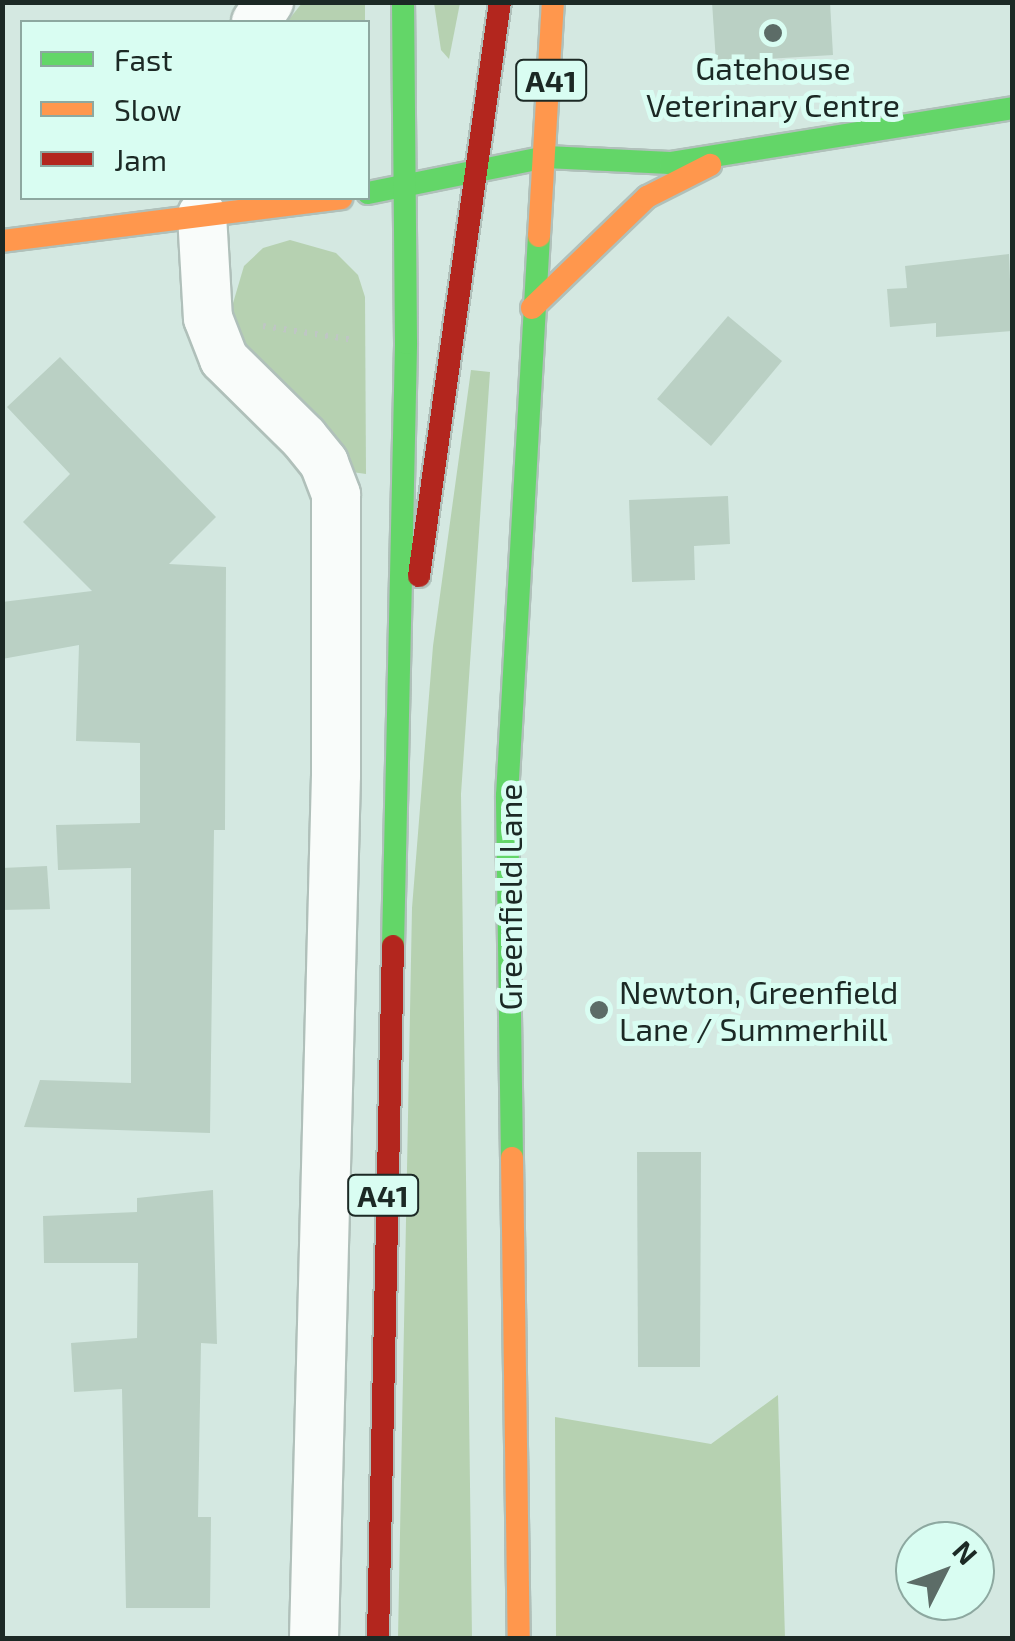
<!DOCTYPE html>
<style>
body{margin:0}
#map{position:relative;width:1015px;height:1641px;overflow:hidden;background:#d4e8e1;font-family:"Exo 2",sans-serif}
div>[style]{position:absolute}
.green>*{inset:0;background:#b6d1b1}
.building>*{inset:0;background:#bad0c4}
.path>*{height:6px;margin-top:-3px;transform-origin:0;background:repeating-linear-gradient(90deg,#bfc6c4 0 2.5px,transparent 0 10.5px)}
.roads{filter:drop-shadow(2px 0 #b0c0ba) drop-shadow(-2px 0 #b0c0ba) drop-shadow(0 2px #b0c0ba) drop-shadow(0 -2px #b0c0ba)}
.street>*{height:48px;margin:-24px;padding:0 24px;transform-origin:24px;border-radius:24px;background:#f9fcfa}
.fast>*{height:22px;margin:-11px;padding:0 11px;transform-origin:11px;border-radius:11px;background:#63d668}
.slow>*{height:22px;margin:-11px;padding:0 11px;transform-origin:11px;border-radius:11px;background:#ff974d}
.jam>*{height:22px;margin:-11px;padding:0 11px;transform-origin:11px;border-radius:11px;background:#b3261e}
.dots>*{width:28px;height:28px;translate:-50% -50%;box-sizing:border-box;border:5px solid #d9fdf2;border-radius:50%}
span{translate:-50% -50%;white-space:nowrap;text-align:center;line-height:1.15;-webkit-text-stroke:10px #d9fdf2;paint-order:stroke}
.shield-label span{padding:2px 8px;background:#d9fdf2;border:2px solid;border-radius:8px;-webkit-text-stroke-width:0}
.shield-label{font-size:30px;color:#1c2925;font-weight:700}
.poi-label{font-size:32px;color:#1c2925}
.left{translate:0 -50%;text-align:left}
.street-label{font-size:32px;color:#1c2925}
.frame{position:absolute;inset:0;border:5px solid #1c2925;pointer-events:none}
.legend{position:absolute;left:20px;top:20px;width:350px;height:180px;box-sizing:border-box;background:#d9fdf2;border:2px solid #8da8a0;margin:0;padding:12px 18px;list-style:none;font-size:30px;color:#1c2925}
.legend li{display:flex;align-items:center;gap:20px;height:50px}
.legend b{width:50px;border:2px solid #8da8a0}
.north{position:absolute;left:895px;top:1521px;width:100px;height:100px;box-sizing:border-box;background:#d9fdf2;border:2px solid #8da8a0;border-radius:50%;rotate:48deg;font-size:28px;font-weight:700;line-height:40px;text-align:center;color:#1c2925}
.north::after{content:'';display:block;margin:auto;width:35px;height:45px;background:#5c6c67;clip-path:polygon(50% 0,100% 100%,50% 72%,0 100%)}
</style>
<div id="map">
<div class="green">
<i style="clip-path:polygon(302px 3px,365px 3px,365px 22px,287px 22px)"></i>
<i style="clip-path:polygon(434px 3px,460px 3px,449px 59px,441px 50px)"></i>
<i style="clip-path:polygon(290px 240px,336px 253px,358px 275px,365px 297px,366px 474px,352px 472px,234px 338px,231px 310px,244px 266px,263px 248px)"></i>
<i style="clip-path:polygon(471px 370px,490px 372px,461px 794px,472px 1638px,398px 1638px,412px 908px,433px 646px)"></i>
<i style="clip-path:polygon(778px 1395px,785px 1638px,556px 1638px,555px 1417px,711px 1444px)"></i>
</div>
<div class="building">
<i style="clip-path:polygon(712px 2px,830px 2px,833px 55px,716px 62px)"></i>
<i style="clip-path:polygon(1009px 254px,1012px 331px,936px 337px,936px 323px,890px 327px,887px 289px,907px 288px,905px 266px)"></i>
<i style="clip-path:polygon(728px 316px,782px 361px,711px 446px,657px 399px)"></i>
<i style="clip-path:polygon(60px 357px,216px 517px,169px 564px,226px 567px,225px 830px,214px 830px,210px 1133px,24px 1127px,40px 1080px,131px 1083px,131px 868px,58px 870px,56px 825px,140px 823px,140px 743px,76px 741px,79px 645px,2px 659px,2px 602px,92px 591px,23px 522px,70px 474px,7px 407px)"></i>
<i style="clip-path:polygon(728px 496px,730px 544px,694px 546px,695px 580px,632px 582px,629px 500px)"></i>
<i style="clip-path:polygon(47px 866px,50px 909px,2px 910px,2px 868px)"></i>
<i style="clip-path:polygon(637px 1152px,701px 1152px,700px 1367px,638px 1367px)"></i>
<i style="clip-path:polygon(213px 1190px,217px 1344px,201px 1343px,198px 1517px,211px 1517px,210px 1608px,126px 1608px,122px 1389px,74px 1392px,71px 1343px,137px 1338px,138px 1263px,44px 1263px,43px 1216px,137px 1212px,137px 1198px)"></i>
</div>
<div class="path">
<i style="left:263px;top:326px;width:92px;rotate:8.7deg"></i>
</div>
<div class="roads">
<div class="street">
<i style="left:256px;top:22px;width:24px;rotate:-57deg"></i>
<i style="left:202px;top:215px;width:103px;rotate:86.7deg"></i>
<i style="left:208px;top:318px;width:44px;rotate:68.7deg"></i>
<i style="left:224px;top:359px;width:112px;rotate:44.6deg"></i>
<i style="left:304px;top:438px;width:32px;rotate:51deg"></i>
<i style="left:324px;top:463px;width:34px;rotate:69deg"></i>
<i style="left:336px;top:495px;width:280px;rotate:90deg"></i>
<i style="left:336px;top:775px;width:863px;rotate:91.46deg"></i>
</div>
<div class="fast">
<i style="left:368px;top:193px;width:182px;rotate:-11.4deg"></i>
<i style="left:546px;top:157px;width:124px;rotate:2.8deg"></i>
<i style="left:670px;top:163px;width:346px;rotate:-9.1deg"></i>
<i style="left:393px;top:946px;width:603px;rotate:-88.76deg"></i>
<i style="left:406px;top:343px;width:341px;rotate:-90.5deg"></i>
<i style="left:512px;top:1158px;width:362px;rotate:-90.8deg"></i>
<i style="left:507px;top:796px;width:561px;rotate:-86.73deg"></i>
</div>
<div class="slow">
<i style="left:539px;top:236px;width:234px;rotate:-86.6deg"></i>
<i style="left:2px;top:241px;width:342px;rotate:-7.2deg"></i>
<i style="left:532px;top:308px;width:160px;rotate:-44deg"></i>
<i style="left:647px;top:197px;width:71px;rotate:-26.9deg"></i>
<i style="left:512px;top:1158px;width:480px;rotate:89.2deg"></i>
</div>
<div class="jam">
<i style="left:419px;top:576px;width:580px;rotate:-81.97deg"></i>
<i style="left:378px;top:1638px;width:692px;rotate:-88.76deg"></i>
</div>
</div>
<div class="dots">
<i style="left:773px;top:33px;background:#5c6c67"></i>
<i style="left:599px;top:1010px;background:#5c6c67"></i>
</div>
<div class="shield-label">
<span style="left:551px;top:80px">A41</span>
<span style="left:383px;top:1195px">A41</span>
</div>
<div class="poi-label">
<span style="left:773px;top:86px">Gatehouse<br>Veterinary Centre</span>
<span class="left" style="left:619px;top:1010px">Newton, Greenfield<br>Lane / Summerhill</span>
</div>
<div class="street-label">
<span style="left:509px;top:897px;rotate:-90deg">Greenfield Lane</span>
</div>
<div class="frame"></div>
<ul class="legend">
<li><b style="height:12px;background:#63d668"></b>Fast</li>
<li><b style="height:12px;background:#ff974d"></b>Slow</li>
<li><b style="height:12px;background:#b3261e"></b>Jam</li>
</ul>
<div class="north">N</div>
</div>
